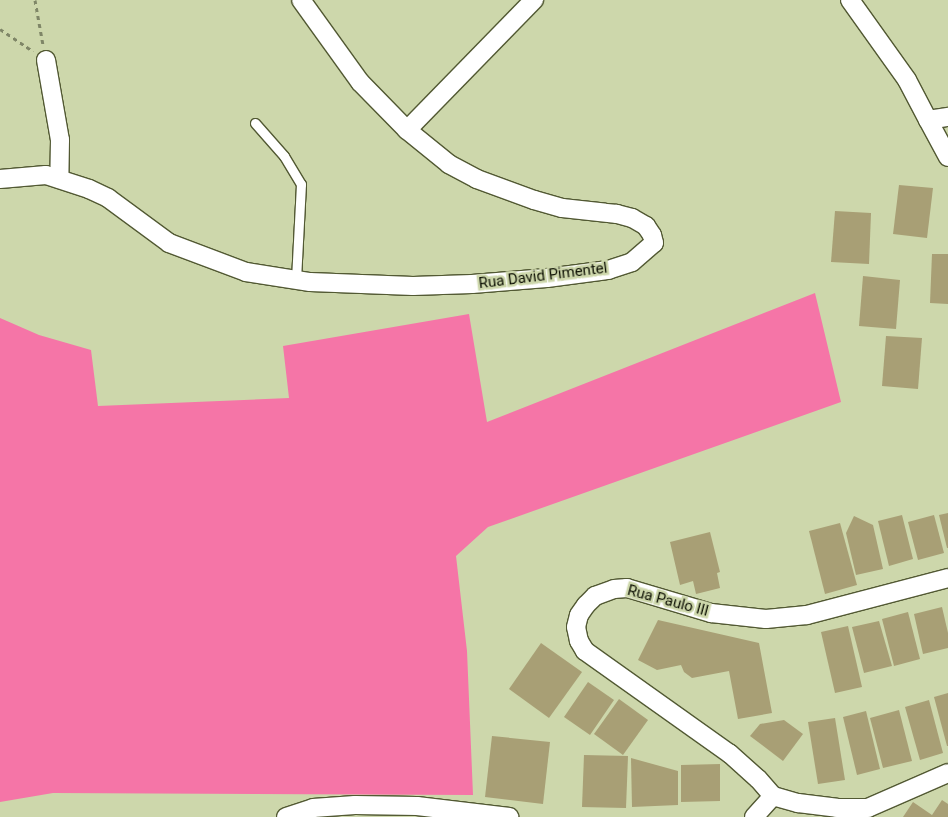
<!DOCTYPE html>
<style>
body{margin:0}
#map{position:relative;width:948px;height:817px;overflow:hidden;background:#cdd7ab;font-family:Roboto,sans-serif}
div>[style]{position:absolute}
.green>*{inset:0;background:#f575a7}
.building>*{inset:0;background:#a89f75}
.path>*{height:3px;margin-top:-1.5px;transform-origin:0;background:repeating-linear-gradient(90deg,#7f8667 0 4px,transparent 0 8px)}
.roads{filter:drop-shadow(1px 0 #525933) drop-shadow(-1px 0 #525933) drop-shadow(0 1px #525933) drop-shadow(0 -1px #525933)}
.lane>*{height:9px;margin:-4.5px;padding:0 4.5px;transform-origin:4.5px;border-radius:4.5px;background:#fff}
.street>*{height:18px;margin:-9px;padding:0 9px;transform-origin:9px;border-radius:9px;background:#fff}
span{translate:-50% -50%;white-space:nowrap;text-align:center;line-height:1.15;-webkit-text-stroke:5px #cdd7ab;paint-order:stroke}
.street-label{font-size:15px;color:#0c0f02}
</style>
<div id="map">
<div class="green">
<i style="clip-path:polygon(815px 293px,841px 402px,488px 527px,456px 556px,467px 651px,473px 795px,53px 793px,0 802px,0 318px,39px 335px,91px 350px,98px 406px,289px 398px,283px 346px,469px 314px,487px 422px)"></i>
</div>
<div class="building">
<i style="clip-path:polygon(899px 185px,933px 188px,927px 238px,893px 234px)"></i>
<i style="clip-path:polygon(835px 211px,871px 213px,869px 264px,831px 262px)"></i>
<i style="clip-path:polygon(932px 254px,948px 254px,948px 304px,930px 303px)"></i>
<i style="clip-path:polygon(863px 276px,900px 280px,896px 329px,859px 326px)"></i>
<i style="clip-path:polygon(886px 336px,922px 338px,918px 389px,882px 386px)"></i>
<i style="clip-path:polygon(948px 513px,948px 548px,947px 548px,939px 515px)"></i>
<i style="clip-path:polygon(902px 515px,913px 559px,889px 566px,878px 521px)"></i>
<i style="clip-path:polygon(934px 515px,944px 553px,918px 560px,908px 522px)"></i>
<i style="clip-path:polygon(854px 516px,873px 525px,883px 569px,856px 575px,846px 533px)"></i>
<i style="clip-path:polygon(840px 523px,857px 585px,825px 594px,809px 531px)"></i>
<i style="clip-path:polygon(710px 532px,720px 572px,717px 573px,720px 588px,696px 594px,693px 581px,680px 585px,670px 542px)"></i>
<i style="clip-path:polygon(942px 607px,948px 633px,948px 648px,923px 654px,914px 614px)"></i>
<i style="clip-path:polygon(908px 612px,920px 659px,894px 666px,882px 619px)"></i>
<i style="clip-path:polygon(658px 620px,759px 643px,772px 713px,738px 719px,729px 671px,692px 678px,684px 672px,681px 665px,657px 670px,638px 660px)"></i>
<i style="clip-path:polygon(879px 621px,892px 666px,864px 673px,852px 627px)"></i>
<i style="clip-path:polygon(848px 626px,862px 687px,835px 693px,821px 632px)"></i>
<i style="clip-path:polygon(541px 643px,582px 672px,549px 718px,509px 689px)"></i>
<i style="clip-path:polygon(588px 682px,614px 700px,590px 735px,564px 717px)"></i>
<i style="clip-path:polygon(948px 693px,948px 746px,947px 746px,934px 697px)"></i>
<i style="clip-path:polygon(619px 699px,648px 720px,623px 755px,594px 734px)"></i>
<i style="clip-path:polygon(929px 700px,943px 753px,920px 760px,905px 707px)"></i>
<i style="clip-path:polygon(899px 710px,912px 761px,883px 768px,870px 718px)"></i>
<i style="clip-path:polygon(866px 711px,880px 769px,857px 775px,843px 717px)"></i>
<i style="clip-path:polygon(835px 718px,845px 780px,818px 784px,808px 722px)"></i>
<i style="clip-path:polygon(784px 720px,803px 734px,783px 761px,750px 736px,760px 724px)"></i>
<i style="clip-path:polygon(492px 736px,550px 742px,543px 804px,485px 797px)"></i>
<i style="clip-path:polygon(584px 755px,628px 756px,626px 808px,582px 807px)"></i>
<i style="clip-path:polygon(631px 758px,678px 771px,678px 805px,632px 807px)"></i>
<i style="clip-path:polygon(720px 764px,720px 801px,681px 802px,681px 765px)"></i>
<i style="clip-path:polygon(942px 800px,948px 804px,948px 817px,903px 817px,913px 802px,932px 815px)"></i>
</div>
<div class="path">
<i style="left:35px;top:0;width:46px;rotate:79.9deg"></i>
<i style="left:0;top:29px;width:40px;rotate:34deg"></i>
</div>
<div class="roads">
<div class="lane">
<i style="left:255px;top:123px;width:44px;rotate:48.7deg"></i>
<i style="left:284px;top:156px;width:33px;rotate:59deg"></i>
<i style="left:301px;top:184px;width:96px;rotate:93deg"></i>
</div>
<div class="street">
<i style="left:850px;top:0;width:98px;rotate:54.5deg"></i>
<i style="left:907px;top:80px;width:45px;rotate:62.3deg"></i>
<i style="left:928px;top:120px;width:20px;rotate:-9deg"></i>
<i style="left:46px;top:60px;width:81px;rotate:80.1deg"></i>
<i style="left:60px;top:140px;width:39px;rotate:91deg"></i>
<i style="left:928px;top:120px;width:42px;rotate:61.6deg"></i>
<i style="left:407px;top:130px;width:182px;rotate:-45.7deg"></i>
<i style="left:0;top:179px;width:46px;rotate:-5deg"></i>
<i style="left:46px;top:175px;width:45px;rotate:18deg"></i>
<i style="left:89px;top:189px;width:21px;rotate:25deg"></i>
<i style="left:108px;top:198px;width:76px;rotate:36.4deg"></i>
<i style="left:169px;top:243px;width:82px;rotate:20.6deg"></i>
<i style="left:246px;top:272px;width:65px;rotate:8.9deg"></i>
<i style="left:310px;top:282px;width:103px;rotate:2.2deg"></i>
<i style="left:413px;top:286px;width:59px;rotate:-1.9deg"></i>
<i style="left:472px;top:284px;width:75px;rotate:-4.6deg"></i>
<i style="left:547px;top:278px;width:62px;rotate:-7.5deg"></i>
<i style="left:608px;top:270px;width:25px;rotate:-18deg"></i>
<i style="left:632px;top:262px;width:29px;rotate:-41deg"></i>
<i style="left:654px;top:243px;width:8px;rotate:-104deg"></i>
<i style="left:652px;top:235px;width:11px;rotate:-124deg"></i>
<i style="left:646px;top:226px;width:16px;rotate:-150deg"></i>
<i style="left:632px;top:218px;width:16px;rotate:-165deg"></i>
<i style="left:617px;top:214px;width:55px;rotate:-173.8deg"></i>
<i style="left:562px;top:208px;width:29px;rotate:-164deg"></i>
<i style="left:534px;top:200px;width:61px;rotate:-159.8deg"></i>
<i style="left:477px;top:179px;width:32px;rotate:-152deg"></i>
<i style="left:449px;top:164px;width:54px;rotate:-141deg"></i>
<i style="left:407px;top:130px;width:67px;rotate:-134.4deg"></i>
<i style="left:360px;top:82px;width:101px;rotate:-125.7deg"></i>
<i style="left:773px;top:796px;width:23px;rotate:-131deg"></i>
<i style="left:758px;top:779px;width:38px;rotate:-138deg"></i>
<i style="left:730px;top:754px;width:178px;rotate:-144.6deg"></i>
<i style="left:585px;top:651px;width:12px;rotate:-121deg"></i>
<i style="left:579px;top:641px;width:14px;rotate:-102deg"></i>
<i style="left:576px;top:627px;width:12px;rotate:-76deg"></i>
<i style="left:579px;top:615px;width:12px;rotate:-55deg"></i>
<i style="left:586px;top:605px;width:13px;rotate:-45deg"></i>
<i style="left:595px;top:596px;width:20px;rotate:-20deg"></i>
<i style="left:614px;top:589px;width:13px;rotate:-4deg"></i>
<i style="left:627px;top:588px;width:88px;rotate:16.6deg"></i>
<i style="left:711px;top:613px;width:55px;rotate:6.2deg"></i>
<i style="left:766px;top:619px;width:41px;rotate:-5.6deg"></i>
<i style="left:807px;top:615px;width:146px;rotate:-14.7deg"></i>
<i style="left:286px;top:817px;width:28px;rotate:-18deg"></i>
<i style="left:313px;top:808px;width:42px;rotate:-4.1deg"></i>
<i style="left:355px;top:805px;width:62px;rotate:0.9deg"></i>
<i style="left:417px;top:806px;width:93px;rotate:6.8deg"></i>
<i style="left:754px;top:817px;width:28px;rotate:-48deg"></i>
<i style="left:773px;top:796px;width:26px;rotate:16deg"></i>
<i style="left:798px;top:803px;width:39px;rotate:7deg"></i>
<i style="left:837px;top:808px;width:31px"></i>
<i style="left:868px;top:808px;width:87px;rotate:-23.6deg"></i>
</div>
</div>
<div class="street-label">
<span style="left:543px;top:276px;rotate:-7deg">Rua David Pimentel</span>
<span style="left:668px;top:601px;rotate:15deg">Rua Paulo III</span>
</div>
</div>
